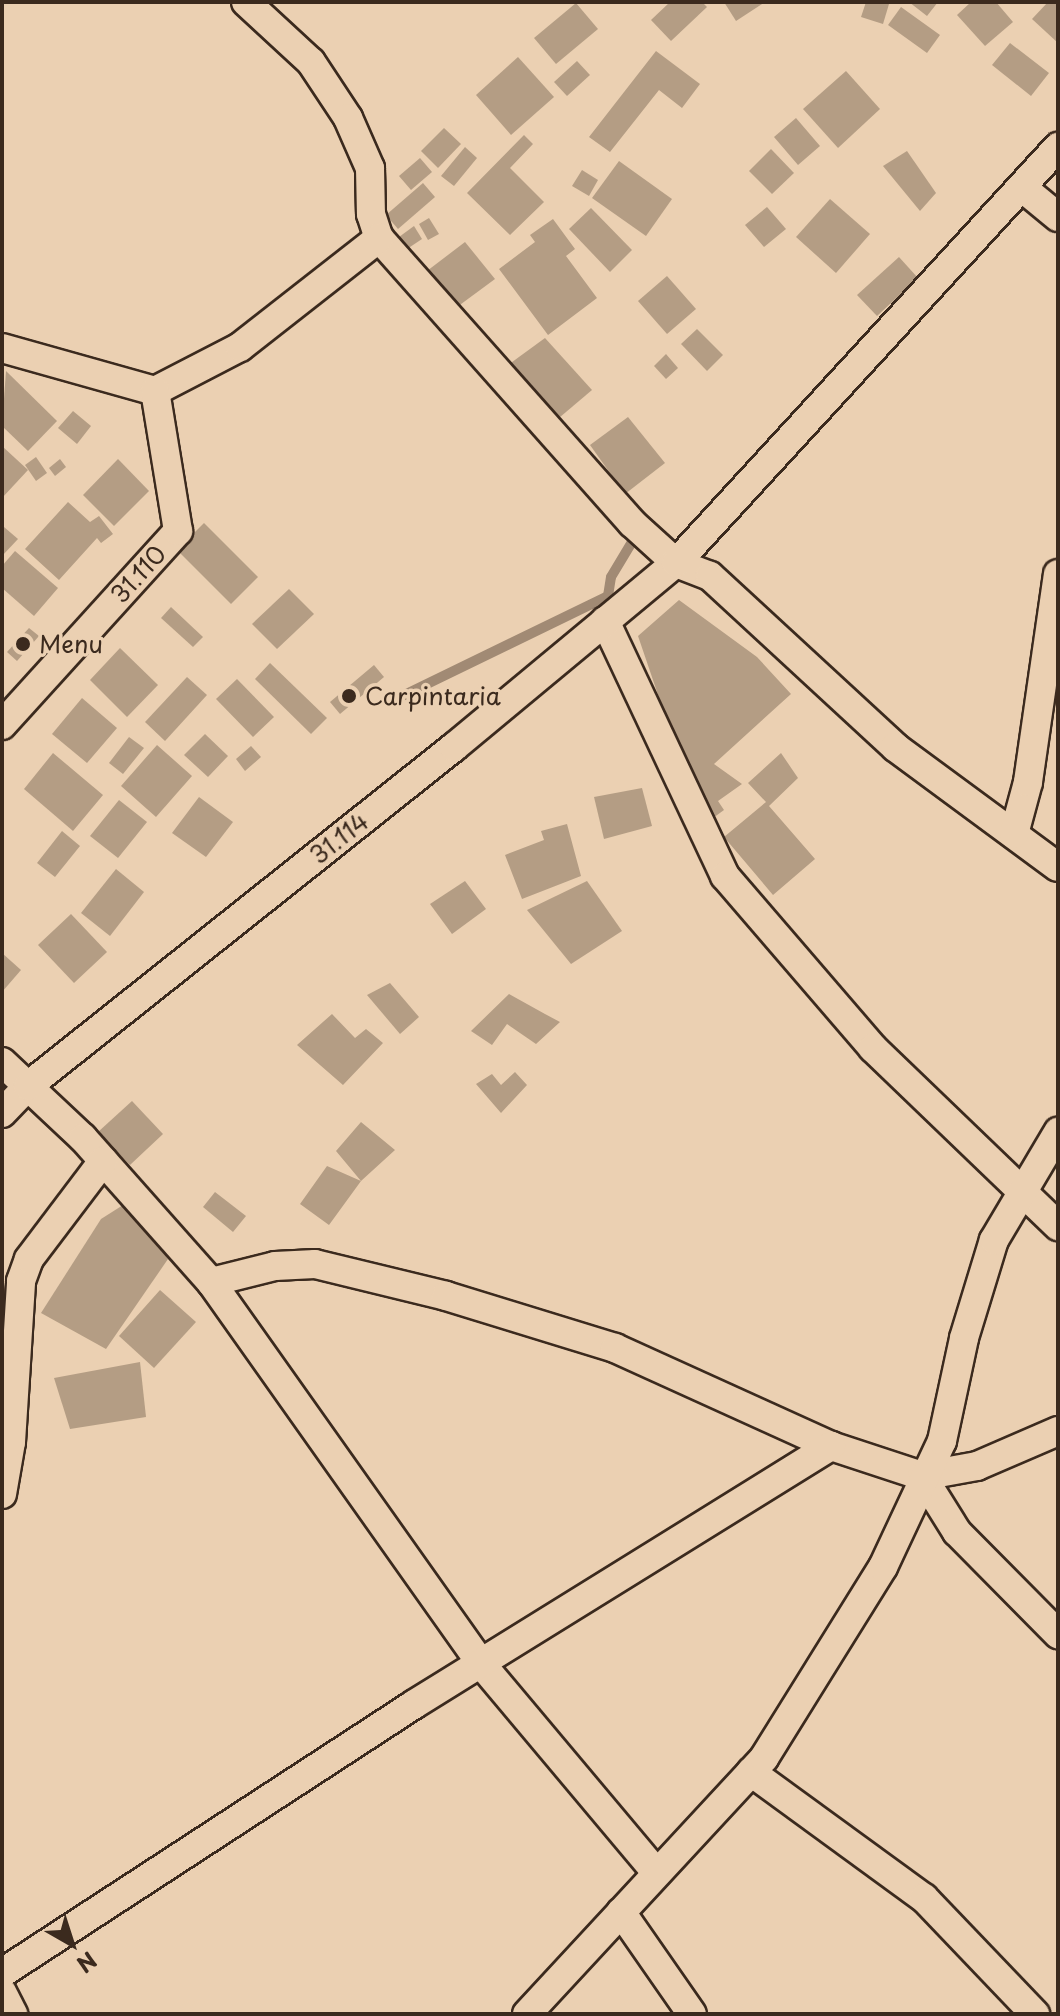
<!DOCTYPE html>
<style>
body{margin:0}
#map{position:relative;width:1060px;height:2016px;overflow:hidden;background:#ebd0b2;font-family:"Playpen Sans",sans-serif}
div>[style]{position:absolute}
.stream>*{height:10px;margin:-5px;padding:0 5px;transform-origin:5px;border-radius:5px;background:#a18a74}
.building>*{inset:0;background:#b49d84}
.roads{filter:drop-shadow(2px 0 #3b2a1e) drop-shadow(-2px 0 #3b2a1e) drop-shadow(0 2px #3b2a1e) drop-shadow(0 -2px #3b2a1e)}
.street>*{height:28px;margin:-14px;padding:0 14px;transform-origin:14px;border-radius:14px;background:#ebd0b2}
.dots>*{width:22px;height:22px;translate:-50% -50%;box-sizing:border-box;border:4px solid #ebd0b2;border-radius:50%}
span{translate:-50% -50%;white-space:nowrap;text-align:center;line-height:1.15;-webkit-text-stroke:7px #ebd0b2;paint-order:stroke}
.street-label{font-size:24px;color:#3b2a1e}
.poi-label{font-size:24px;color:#3b2a1e}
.left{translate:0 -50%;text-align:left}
.frame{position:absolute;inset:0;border:4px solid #3b2a1e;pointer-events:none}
.north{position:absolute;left:32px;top:1904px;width:80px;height:80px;-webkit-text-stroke:6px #ebd0b2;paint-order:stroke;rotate:141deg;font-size:22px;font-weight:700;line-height:32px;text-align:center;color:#3b2a1e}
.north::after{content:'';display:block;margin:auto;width:28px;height:36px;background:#3b2a1e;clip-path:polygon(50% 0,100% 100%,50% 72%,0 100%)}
</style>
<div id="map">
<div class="stream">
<i style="left:394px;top:700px;width:238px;rotate:-25.9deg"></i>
<i style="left:608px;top:596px;width:19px;rotate:-81deg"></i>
<i style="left:611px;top:577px;width:52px;rotate:-59deg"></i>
</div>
<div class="building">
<i style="clip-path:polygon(670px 2px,702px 2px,707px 7px,671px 41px,651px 20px)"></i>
<i style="clip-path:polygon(724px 2px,765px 2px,736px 21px)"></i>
<i style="clip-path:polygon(866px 2px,889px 4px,883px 24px,861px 17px)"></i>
<i style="clip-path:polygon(909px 2px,938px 2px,927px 16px)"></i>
<i style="clip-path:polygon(971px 2px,996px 2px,1013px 22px,985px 46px,957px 15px)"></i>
<i style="clip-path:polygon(1048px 2px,1058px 2px,1058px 43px,1032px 19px)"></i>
<i style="clip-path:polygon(576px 3px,598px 29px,556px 64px,534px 38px)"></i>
<i style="clip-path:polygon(901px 7px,940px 35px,927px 53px,888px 25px)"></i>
<i style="clip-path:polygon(1010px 43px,1049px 73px,1031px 96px,992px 65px)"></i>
<i style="clip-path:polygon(656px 51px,700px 84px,682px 108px,659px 90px,610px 152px,589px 137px)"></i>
<i style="clip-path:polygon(518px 57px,554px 97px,511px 135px,476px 95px)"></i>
<i style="clip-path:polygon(577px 61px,590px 75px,567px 96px,554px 82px)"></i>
<i style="clip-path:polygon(846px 71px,880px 109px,838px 148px,803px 109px)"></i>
<i style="clip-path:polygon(796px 118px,820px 146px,798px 165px,774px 137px)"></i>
<i style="clip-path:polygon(444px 128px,461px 144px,438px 168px,421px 151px)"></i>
<i style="clip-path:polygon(524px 135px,533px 144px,510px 168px,544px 202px,510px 235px,467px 193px)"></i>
<i style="clip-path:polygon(465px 147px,477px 158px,454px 186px,441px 176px)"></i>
<i style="clip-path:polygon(771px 149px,794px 173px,772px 194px,749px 171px)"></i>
<i style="clip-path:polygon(907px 151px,936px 193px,920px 211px,883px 166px)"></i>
<i style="clip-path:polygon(420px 158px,432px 172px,411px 190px,399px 176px)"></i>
<i style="clip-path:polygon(619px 161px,672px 199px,646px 236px,592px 198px)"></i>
<i style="clip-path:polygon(582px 170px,598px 180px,589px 196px,572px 186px)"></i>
<i style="clip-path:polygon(423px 183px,435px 197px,398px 229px,386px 215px)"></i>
<i style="clip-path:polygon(830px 199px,870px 234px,836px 273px,796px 237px)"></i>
<i style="clip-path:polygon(767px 207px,786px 229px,764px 247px,745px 225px)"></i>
<i style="clip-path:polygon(591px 208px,632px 250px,610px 272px,569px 229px)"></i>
<i style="clip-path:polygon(429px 218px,439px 234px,428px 240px,419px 224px)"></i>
<i style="clip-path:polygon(553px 219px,575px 249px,566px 256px,597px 298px,548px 335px,499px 269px,535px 242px,530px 235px)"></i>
<i style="clip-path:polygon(414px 226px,422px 239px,407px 249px,399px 237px)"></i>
<i style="clip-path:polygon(465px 242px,495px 279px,453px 310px,423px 274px)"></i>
<i style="clip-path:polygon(899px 257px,918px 278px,877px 316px,857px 295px)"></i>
<i style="clip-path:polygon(667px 276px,696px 309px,667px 334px,638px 301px)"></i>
<i style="clip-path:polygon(697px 329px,723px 355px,707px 371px,681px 344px)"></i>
<i style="clip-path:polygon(545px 338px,592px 390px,553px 423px,501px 370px)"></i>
<i style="clip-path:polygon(666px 354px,678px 368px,666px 379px,654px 366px)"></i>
<i style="clip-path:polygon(6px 371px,57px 421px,28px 451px,2px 426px)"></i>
<i style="clip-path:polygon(73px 411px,91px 426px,77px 444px,58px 428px)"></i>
<i style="clip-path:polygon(628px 417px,665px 463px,625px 494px,590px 445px)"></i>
<i style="clip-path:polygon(2px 446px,28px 470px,2px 498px)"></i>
<i style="clip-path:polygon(36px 457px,47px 473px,36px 481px,25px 465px)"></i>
<i style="clip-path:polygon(60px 459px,66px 467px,55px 476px,49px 468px)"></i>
<i style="clip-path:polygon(118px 459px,149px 491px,114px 526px,83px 495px)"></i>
<i style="clip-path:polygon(68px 502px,90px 522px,99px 516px,113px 534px,101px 543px,97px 538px,59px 580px,25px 549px)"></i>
<i style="clip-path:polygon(204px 523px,258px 577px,231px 604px,177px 550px)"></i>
<i style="clip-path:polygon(4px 527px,18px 539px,2px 556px,2px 529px)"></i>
<i style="clip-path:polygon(15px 551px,58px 588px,34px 616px,2px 588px,2px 566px)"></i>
<i style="clip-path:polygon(289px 589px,314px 614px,277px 649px,252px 624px)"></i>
<i style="clip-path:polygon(679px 600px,757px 657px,791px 694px,714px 764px,742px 784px,718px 801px,724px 810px,713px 818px,685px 774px,638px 636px)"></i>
<i style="clip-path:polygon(171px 607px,203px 637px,193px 647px,161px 618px)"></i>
<i style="clip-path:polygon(29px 628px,39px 636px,17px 661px,7px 652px)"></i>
<i style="clip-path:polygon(120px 648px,158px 685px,127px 717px,90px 680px)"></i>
<i style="clip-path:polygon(270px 663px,327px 718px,311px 734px,255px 679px)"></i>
<i style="clip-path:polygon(374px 665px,384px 677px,340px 714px,330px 702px)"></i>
<i style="clip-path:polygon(187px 677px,207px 695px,165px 741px,145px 722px)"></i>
<i style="clip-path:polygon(237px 679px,274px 717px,253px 737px,216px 699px)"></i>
<i style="clip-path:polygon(82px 698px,117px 728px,87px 763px,52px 734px)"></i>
<i style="clip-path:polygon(205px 734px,228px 756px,208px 777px,184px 755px)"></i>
<i style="clip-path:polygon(129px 737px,144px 748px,123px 774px,109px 763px)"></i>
<i style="clip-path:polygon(157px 745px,192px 776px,156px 817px,121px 786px)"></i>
<i style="clip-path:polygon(251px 746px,261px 757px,245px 771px,236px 759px)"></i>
<i style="clip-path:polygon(53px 753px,103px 795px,73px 831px,24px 789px)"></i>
<i style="clip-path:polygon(781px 753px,798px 778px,769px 806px,815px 859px,773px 895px,724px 837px,766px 802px,748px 783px)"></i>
<i style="clip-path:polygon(642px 788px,652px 826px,604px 839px,594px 797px)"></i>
<i style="clip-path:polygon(199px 797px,233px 822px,206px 857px,172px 833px)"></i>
<i style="clip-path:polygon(119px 800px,147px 822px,118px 858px,90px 836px)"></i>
<i style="clip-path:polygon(567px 824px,581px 876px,522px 899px,505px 855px,544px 840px,541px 831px)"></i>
<i style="clip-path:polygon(62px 831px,80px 846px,55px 877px,37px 863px)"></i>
<i style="clip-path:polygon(116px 869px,144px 892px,110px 936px,81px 913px)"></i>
<i style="clip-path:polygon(465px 881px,486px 909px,452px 934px,430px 904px)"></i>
<i style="clip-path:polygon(587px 881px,622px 931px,571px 964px,527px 910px)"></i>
<i style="clip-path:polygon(71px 914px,107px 952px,74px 983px,38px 945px)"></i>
<i style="clip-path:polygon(2px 953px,21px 970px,2px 992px)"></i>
<i style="clip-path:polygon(390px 983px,419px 1017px,400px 1034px,367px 995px)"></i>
<i style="clip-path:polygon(509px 994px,545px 1014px,560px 1022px,536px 1044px,507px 1024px,492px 1045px,471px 1031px)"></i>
<i style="clip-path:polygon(332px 1014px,355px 1038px,366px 1029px,383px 1043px,343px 1085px,297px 1045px)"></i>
<i style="clip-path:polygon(515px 1072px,527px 1085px,501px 1113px,476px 1084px,492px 1074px,501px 1085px)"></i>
<i style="clip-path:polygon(132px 1101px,163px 1134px,130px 1165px,98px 1132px)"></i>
<i style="clip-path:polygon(361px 1122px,395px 1150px,361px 1181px,329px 1225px,300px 1204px,327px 1166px,361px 1181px,336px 1151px)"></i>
<i style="clip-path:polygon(215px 1192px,246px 1216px,233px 1232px,203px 1207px)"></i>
<i style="clip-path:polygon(131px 1200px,168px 1259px,106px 1349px,41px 1313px,101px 1219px)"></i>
<i style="clip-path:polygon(160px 1290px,196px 1322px,154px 1368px,119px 1336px)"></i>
<i style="clip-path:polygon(140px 1362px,146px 1417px,70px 1429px,54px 1378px)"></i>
</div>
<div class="roads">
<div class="street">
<i style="left:246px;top:2px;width:88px;rotate:42.7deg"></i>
<i style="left:311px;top:62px;width:67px;rotate:56.5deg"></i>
<i style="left:348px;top:118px;width:55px;rotate:66.3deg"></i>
<i style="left:370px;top:168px;width:46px;rotate:88.8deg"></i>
<i style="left:371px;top:214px;width:25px;rotate:72deg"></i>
<i style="left:379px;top:238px;width:381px;rotate:48.4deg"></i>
<i style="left:632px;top:523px;width:59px;rotate:42.3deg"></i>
<i style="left:676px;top:563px;width:36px;rotate:21deg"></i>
<i style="left:710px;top:576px;width:252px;rotate:42.7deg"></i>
<i style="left:895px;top:747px;width:202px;rotate:36.4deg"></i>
<i style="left:1024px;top:189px;width:44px;rotate:39.5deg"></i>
<i style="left:2px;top:348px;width:159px;rotate:15.7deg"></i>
<i style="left:155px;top:391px;width:96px;rotate:-27.4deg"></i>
<i style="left:240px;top:347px;width:177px;rotate:-38.1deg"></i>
<i style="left:605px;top:621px;width:282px;rotate:64.8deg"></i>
<i style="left:725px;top:876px;width:227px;rotate:49.3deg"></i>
<i style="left:873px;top:1048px;width:257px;rotate:43.9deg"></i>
<i style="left:2px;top:725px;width:262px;rotate:-47.8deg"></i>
<i style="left:178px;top:531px;width:142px;rotate:-99.3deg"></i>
<i style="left:1014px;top:834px;width:54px;rotate:-74.9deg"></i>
<i style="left:1028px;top:782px;width:210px;rotate:-81.8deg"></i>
<i style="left:2px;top:1062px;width:111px;rotate:43.2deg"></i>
<i style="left:83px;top:1138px;width:193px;rotate:48.4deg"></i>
<i style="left:211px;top:1282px;width:471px;rotate:54.7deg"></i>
<i style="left:483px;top:1666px;width:270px;rotate:50deg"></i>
<i style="left:2px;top:1113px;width:37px;rotate:-46deg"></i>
<i style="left:28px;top:1086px;width:544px;rotate:-38.51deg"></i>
<i style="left:454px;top:747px;width:288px;rotate:-39.7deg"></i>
<i style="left:676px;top:563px;width:565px;rotate:-47.44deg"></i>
<i style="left:211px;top:1282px;width:66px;rotate:-14deg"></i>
<i style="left:275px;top:1266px;width:40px;rotate:-2.9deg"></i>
<i style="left:315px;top:1264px;width:135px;rotate:13.7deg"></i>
<i style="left:446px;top:1296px;width:177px;rotate:17.1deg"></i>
<i style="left:615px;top:1348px;width:237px;rotate:24.4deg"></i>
<i style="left:831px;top:1446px;width:96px;rotate:18.2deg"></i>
<i style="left:922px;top:1476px;width:56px;rotate:-10.3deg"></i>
<i style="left:977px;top:1466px;width:88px;rotate:-23.4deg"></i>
<i style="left:922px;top:1476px;width:66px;rotate:58deg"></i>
<i style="left:957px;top:1532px;width:144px;rotate:45.3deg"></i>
<i style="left:2px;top:1494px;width:53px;rotate:-80.2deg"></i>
<i style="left:11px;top:1442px;width:161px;rotate:-86.4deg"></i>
<i style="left:21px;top:1281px;width:23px;rotate:-70deg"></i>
<i style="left:29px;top:1259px;width:123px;rotate:-52.9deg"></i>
<i style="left:751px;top:1772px;width:214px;rotate:36.1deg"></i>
<i style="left:924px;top:1898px;width:161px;rotate:46.3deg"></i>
<i style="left:621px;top:1912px;width:124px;rotate:55.2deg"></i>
<i style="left:2px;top:1973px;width:491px;rotate:-33.1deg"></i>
<i style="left:413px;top:1705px;width:492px;rotate:-31.8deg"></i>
<i style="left:2px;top:1992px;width:25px;rotate:63deg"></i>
<i style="left:527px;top:2014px;width:349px;rotate:-47.2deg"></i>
<i style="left:764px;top:1758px;width:225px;rotate:-58.1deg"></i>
<i style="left:883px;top:1567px;width:139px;rotate:-64.9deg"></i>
<i style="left:942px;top:1441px;width:105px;rotate:-77.9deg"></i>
<i style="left:964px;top:1338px;width:102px;rotate:-73deg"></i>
<i style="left:994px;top:1240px;width:126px;rotate:-59.3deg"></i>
</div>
</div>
<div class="dots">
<i style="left:23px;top:644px;background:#3b2a1e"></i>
<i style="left:349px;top:696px;background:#3b2a1e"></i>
</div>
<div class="street-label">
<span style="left:138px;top:574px;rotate:-48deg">31.110</span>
<span style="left:339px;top:838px;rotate:-38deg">31.114</span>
</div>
<div class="poi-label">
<span class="left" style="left:39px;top:644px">Menu</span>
<span class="left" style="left:365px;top:696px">Carpintaria</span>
</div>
<div class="frame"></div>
<div class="north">N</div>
</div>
